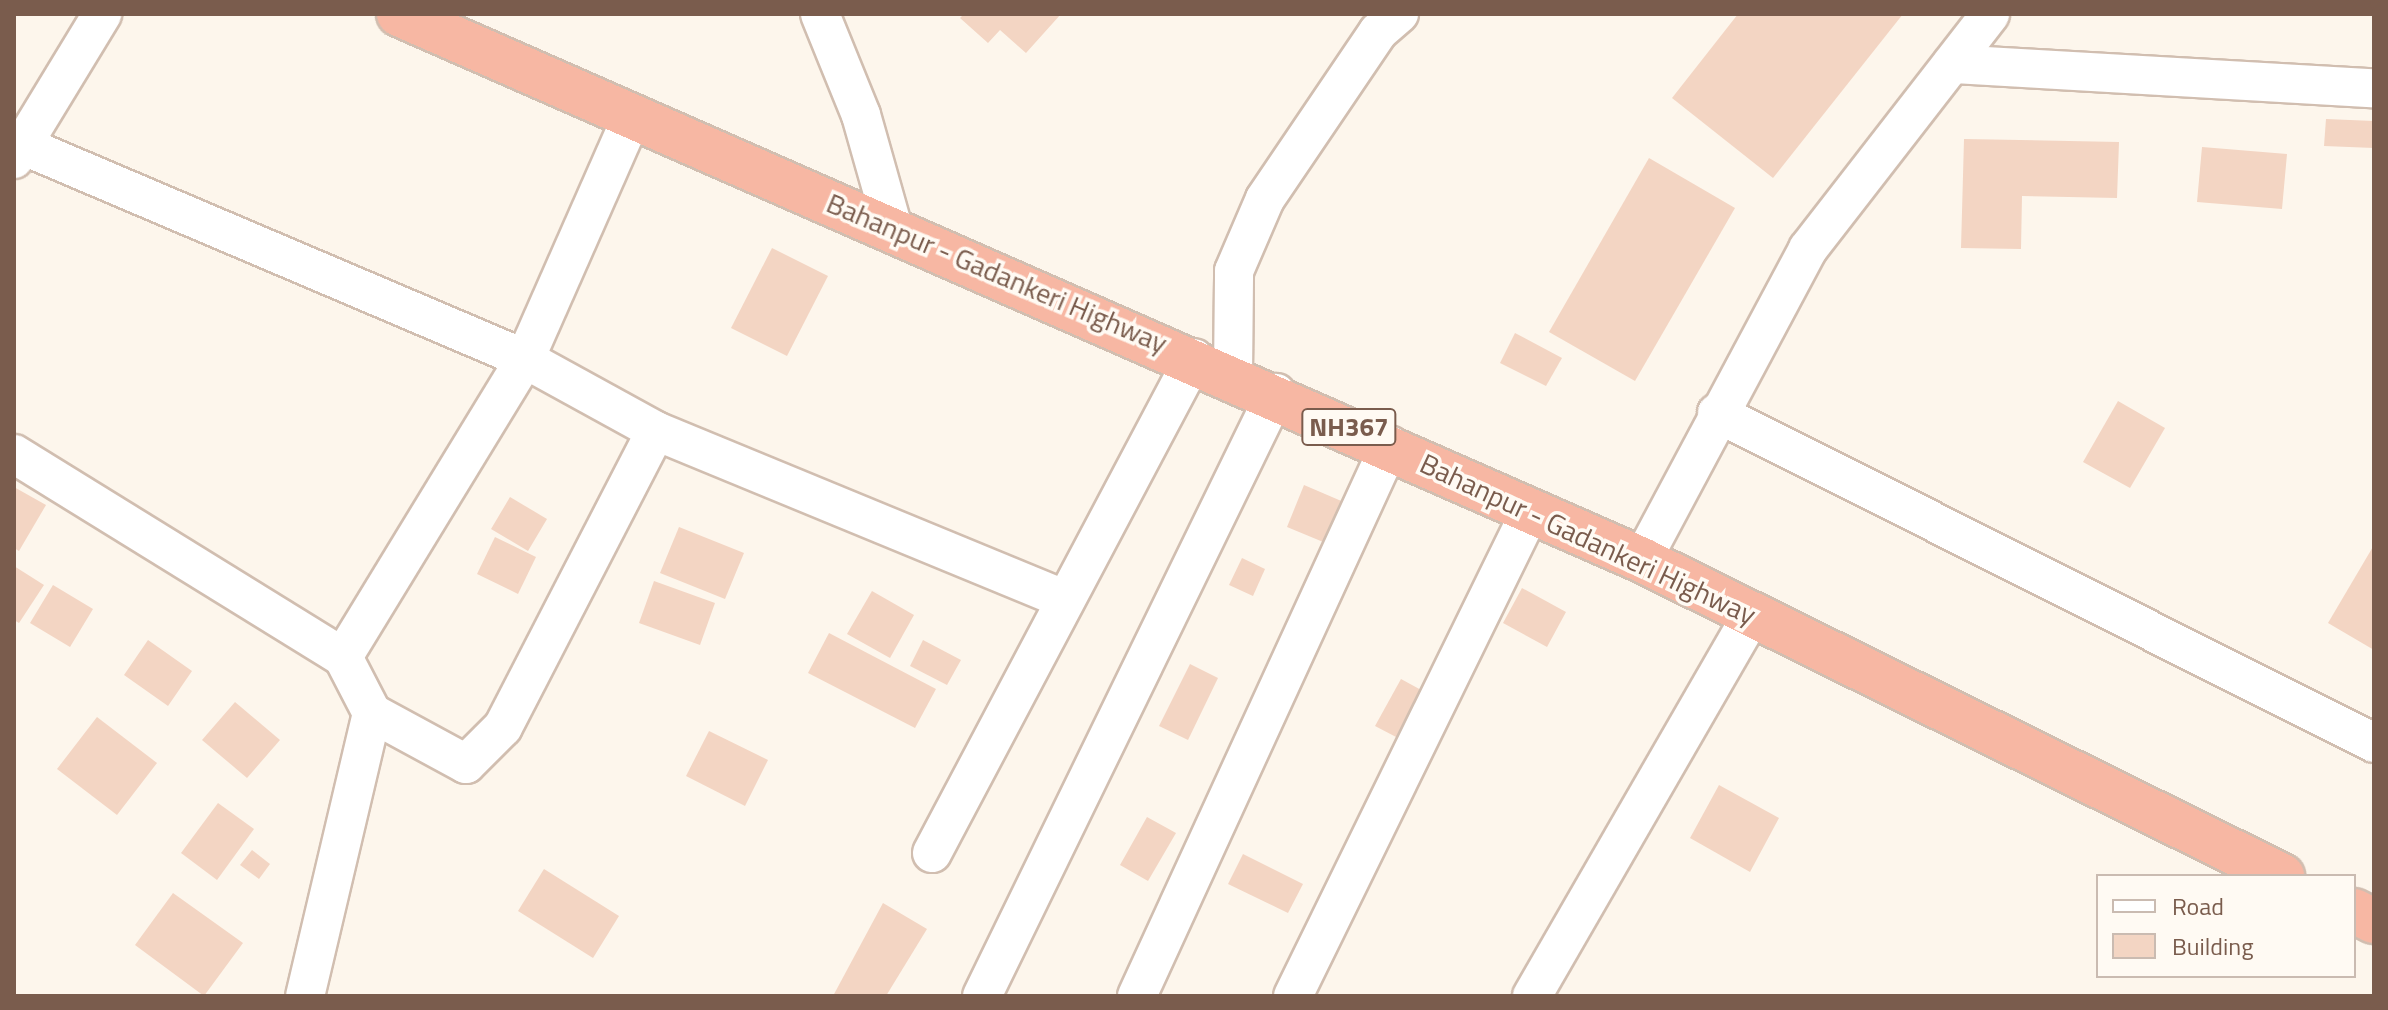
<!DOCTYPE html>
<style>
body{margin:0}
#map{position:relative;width:2388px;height:1010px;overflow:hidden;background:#fdf6ec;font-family:"Titillium Web",sans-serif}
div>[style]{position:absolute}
.building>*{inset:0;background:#f3d5c3}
.roads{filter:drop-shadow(2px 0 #d1beb0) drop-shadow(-2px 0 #d1beb0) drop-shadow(0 2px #d1beb0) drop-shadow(0 -2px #d1beb0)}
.minor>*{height:38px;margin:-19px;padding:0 19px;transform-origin:19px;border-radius:19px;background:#fff}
.highway>*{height:44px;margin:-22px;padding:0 22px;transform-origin:22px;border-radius:22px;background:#f7b7a3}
span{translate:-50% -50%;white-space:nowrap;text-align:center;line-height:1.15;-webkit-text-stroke:7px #fffaf3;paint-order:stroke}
.shield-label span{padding:2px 6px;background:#fffaf3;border:2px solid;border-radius:6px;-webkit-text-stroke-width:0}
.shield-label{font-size:26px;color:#7a5c4d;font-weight:700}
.street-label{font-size:28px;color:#7a5c4d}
.frame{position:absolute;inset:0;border:16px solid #7a5c4d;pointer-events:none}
.legend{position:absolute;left:2096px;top:874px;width:260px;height:104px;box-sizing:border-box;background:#fffaf3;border:2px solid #cabbb1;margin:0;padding:10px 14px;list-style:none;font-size:24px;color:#7a5c4d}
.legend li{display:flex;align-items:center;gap:16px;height:40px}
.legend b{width:40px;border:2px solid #cabbb1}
</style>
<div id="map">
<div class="building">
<i style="clip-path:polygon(964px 14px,1061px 14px,1026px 53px,1000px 30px,988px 43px,960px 18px)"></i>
<i style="clip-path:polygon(1738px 14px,1903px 14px,1773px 178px,1672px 98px)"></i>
<i style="clip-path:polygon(2326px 119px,2374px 121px,2374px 148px,2324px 146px)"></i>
<i style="clip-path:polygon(1964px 139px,2119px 142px,2117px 198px,2022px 196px,2021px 249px,1961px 248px)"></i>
<i style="clip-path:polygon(2202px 147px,2287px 154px,2282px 209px,2197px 202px)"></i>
<i style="clip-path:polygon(1649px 158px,1735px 208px,1635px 381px,1549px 332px)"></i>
<i style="clip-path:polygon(772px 248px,828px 276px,787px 356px,731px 328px)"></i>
<i style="clip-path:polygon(1515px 333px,1562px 358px,1546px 386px,1500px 363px)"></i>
<i style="clip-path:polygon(2118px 401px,2165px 428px,2130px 488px,2083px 462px)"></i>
<i style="clip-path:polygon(1304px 485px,1346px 503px,1328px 544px,1287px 527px)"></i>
<i style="clip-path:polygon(14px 487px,46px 505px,19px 551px,14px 548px)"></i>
<i style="clip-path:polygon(510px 497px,547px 519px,528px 551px,491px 529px)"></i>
<i style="clip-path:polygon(679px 527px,744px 553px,725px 599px,660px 573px)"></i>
<i style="clip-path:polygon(495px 537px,536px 557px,518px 594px,477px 574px)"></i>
<i style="clip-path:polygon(2374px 545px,2374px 650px,2328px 623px)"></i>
<i style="clip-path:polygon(1242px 558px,1265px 569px,1253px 596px,1229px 585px)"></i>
<i style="clip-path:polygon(14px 566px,44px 585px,19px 623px,14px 620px)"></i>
<i style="clip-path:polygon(654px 581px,715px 603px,700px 645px,639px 623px)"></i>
<i style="clip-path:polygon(53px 585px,93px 609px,70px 647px,30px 623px)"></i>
<i style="clip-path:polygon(1522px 588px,1566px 612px,1547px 647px,1503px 623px)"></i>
<i style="clip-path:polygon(872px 591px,914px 615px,890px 658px,847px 634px)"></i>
<i style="clip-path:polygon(829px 633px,936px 689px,915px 728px,808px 673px)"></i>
<i style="clip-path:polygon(148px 640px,192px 671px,168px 706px,124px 675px)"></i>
<i style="clip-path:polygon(923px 640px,961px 660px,947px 685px,910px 666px)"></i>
<i style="clip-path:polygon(1190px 664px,1218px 678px,1188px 740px,1159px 726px)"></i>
<i style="clip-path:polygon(1401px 679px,1423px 691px,1398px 738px,1375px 726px)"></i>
<i style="clip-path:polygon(235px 702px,280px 740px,247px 778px,202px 740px)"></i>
<i style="clip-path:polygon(97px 717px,157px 763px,117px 815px,57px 769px)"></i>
<i style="clip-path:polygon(709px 731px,768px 760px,745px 806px,686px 776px)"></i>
<i style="clip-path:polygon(1719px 785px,1779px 818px,1750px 872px,1690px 838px)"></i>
<i style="clip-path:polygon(218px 803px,254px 829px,217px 880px,181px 853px)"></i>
<i style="clip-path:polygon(1147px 817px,1176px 833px,1148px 881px,1120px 865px)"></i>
<i style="clip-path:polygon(252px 850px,270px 864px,259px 879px,240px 865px)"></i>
<i style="clip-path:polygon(1243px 854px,1303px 884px,1288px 913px,1228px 884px)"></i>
<i style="clip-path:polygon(544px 869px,619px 916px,593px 958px,518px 911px)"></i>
<i style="clip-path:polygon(173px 893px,243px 943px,204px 996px,135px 945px)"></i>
<i style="clip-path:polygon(883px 903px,927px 929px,886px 996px,833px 996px)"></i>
</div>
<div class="roads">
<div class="minor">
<i style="left:820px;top:14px;width:109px;rotate:67.9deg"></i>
<i style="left:861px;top:115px;width:117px;rotate:74.2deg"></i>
<i style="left:1952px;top:64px;width:423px;rotate:3.3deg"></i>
<i style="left:22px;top:145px;width:547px;rotate:23.05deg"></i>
<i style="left:525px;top:359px;width:149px;rotate:28.8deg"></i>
<i style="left:656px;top:431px;width:439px;rotate:22.4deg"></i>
<i style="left:14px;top:159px;width:170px;rotate:-58.7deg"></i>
<i style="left:1233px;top:374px;width:103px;rotate:-89.4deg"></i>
<i style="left:1234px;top:271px;width:78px;rotate:-66.7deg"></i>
<i style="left:1265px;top:199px;width:202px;rotate:-55.9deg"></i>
<i style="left:1378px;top:32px;width:28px;rotate:-41deg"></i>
<i style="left:1717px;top:413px;width:735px;rotate:26.67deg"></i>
<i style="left:14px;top:454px;width:387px;rotate:31.7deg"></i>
<i style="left:343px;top:657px;width:63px;rotate:62.6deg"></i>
<i style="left:372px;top:713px;width:291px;rotate:103.3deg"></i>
<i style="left:1642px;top:560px;width:353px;rotate:-61.9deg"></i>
<i style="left:1808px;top:249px;width:297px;rotate:-52.2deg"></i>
<i style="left:343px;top:657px;width:349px;rotate:-58.6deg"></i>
<i style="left:525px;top:359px;width:266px;rotate:-66.2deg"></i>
<i style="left:372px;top:713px;width:107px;rotate:28.5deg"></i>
<i style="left:466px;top:764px;width:52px;rotate:-45deg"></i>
<i style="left:503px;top:727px;width:333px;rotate:-62.7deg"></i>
<i style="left:932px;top:853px;width:560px;rotate:-62.11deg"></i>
<i style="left:982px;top:996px;width:671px;rotate:-64.01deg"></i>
<i style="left:1137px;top:996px;width:606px;rotate:-65.34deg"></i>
<i style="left:1293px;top:996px;width:541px;rotate:-63.91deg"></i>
<i style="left:1532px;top:996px;width:439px;rotate:-60deg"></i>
</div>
<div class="highway">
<i style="left:399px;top:14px;width:1358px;rotate:23.71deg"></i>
<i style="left:1642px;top:560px;width:714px;rotate:26.28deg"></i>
<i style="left:2354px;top:911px;width:22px;rotate:27deg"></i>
</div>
</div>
<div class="shield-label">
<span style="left:1349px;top:427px">NH367</span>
</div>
<div class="street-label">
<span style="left:997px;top:273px;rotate:23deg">Bahanpur - Gadankeri Highway</span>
<span style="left:1588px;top:539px;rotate:25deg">Bahanpur - Gadankeri Highway</span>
</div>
<div class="frame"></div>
<ul class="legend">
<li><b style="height:10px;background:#fff"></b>Road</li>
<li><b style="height:22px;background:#f3d5c3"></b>Building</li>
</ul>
</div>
